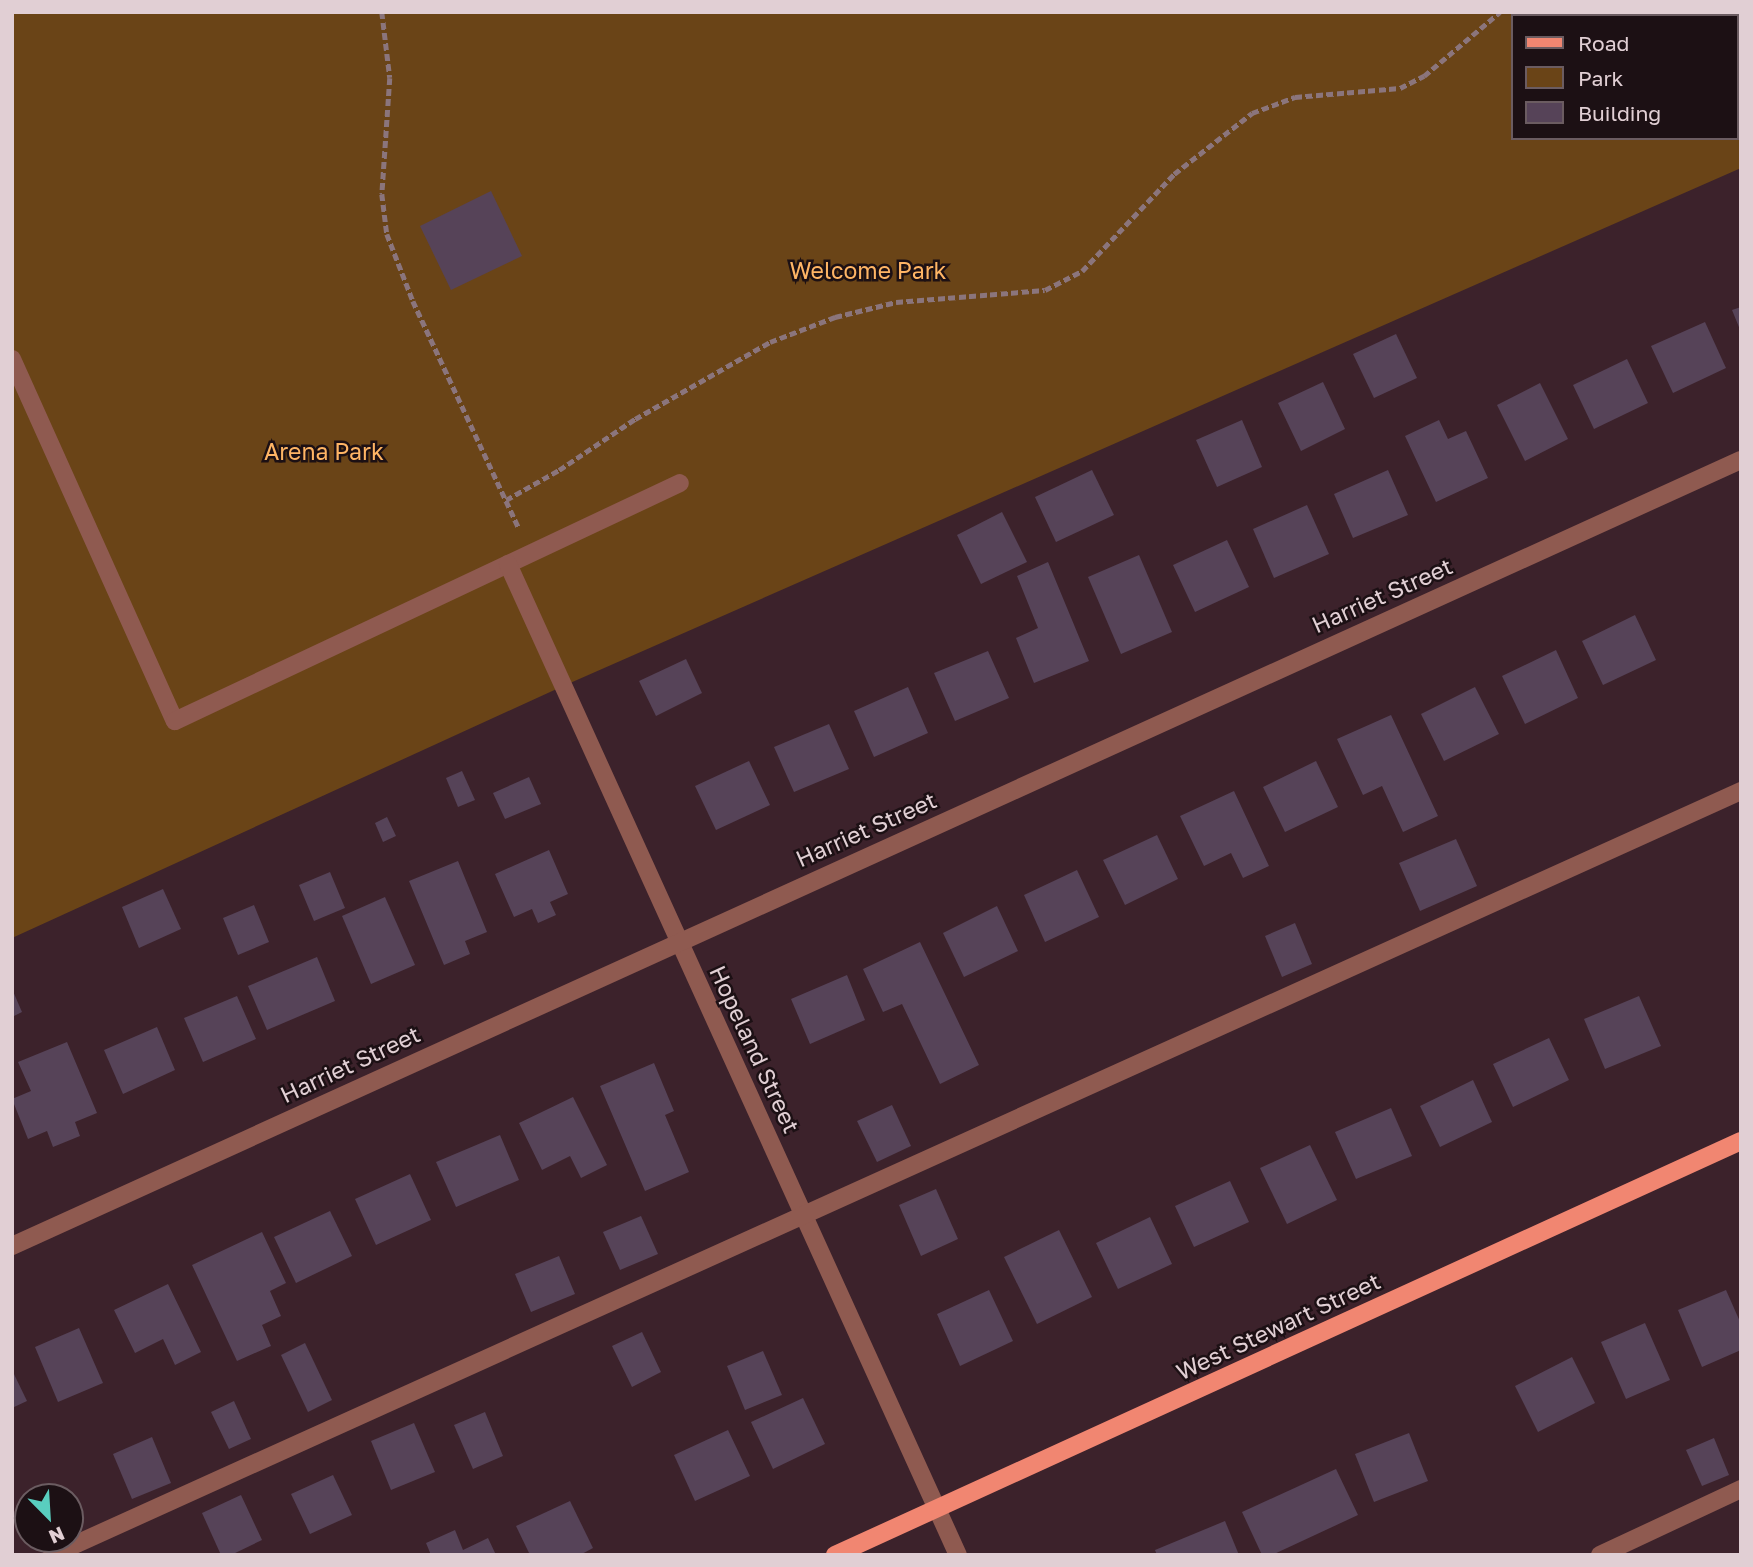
<!DOCTYPE html>
<style>
body{margin:0}
#map{position:relative;width:1753px;height:1567px;overflow:hidden;background:#3c222b;font-family:"Golos Text",sans-serif}
div>[style]{position:absolute}
.green>*{inset:0;background:#6a4417}
.building>*{inset:0;background:#564358}
.path>*{height:4.5px;margin-top:-2.25px;transform-origin:0;background:repeating-linear-gradient(90deg,#8b757c 0 7px,transparent 0 10.5px)}
.minor>*{height:18px;margin:-9px;padding:0 9px;transform-origin:9px;border-radius:9px;background:#8f5a50}
.major>*{height:18px;margin:-9px;padding:0 9px;transform-origin:9px;border-radius:9px;background:#f18671}
span{translate:-50% -50%;white-space:nowrap;text-align:center;line-height:1.15;-webkit-text-stroke:5px #1c1014;paint-order:stroke}
.park-label{font-size:23px;color:#ffb565}
.street-label{font-size:23px;color:#e1cfd4}
.frame{position:absolute;inset:0;border:14px solid #e1cfd4;pointer-events:none}
.legend{position:absolute;left:1511px;top:14px;width:228px;height:126px;box-sizing:border-box;background:#1c1014;border:2px solid #6b5c61;margin:0;padding:9px 12px;list-style:none;font-size:21px;color:#e1cfd4}
.legend li{display:flex;align-items:center;gap:14px;height:35px}
.legend b{width:35px;border:2px solid #6b5c61}
.north{position:absolute;left:14px;top:1483px;width:70px;height:70px;box-sizing:border-box;background:#1c1014;border:2px solid #6b5c61;border-radius:50%;rotate:156deg;font-size:19px;font-weight:700;line-height:28px;text-align:center;color:#e1cfd4}
.north::after{content:'';display:block;margin:auto;width:24px;height:32px;background:#59cebf;clip-path:polygon(50% 0,100% 100%,50% 72%,0 100%)}
</style>
<div id="map">
<div class="green">
<i style="clip-path:polygon(evenodd,12px 12px,1741px 12px,1741px 168px,561px 687px,12px 938px,12px 12px,1513px 16px,1737px 16px,1737px 138px,1513px 138px,1513px 16px)"></i>
</div>
<div class="building">
<i style="clip-path:polygon(491px 191px,522px 256px,451px 290px,420px 226px)"></i>
<i style="clip-path:polygon(1741px 307px,1741px 332px,1732px 310px)"></i>
<i style="clip-path:polygon(1705px 322px,1726px 368px,1673px 393px,1651px 346px)"></i>
<i style="clip-path:polygon(1396px 334px,1417px 378px,1374px 398px,1353px 354px)"></i>
<i style="clip-path:polygon(1627px 359px,1648px 403px,1594px 429px,1573px 385px)"></i>
<i style="clip-path:polygon(1323px 382px,1345px 429px,1301px 451px,1278px 403px)"></i>
<i style="clip-path:polygon(1540px 383px,1568px 439px,1525px 461px,1497px 405px)"></i>
<i style="clip-path:polygon(1242px 420px,1262px 467px,1217px 487px,1196px 440px)"></i>
<i style="clip-path:polygon(1439px 420px,1448px 439px,1466px 431px,1488px 478px,1436px 502px,1405px 436px)"></i>
<i style="clip-path:polygon(1092px 470px,1114px 515px,1056px 542px,1035px 497px)"></i>
<i style="clip-path:polygon(1388px 470px,1408px 515px,1353px 538px,1334px 494px)"></i>
<i style="clip-path:polygon(1307px 505px,1329px 554px,1274px 578px,1253px 529px)"></i>
<i style="clip-path:polygon(1002px 512px,1027px 562px,981px 584px,957px 535px)"></i>
<i style="clip-path:polygon(1227px 540px,1249px 587px,1195px 612px,1173px 565px)"></i>
<i style="clip-path:polygon(1139px 555px,1172px 632px,1121px 654px,1088px 577px)"></i>
<i style="clip-path:polygon(1048px 562px,1089px 661px,1034px 683px,1016px 638px,1038px 628px,1017px 576px)"></i>
<i style="clip-path:polygon(1635px 615px,1656px 660px,1603px 685px,1582px 641px)"></i>
<i style="clip-path:polygon(1556px 650px,1578px 698px,1525px 724px,1502px 676px)"></i>
<i style="clip-path:polygon(988px 651px,1009px 698px,955px 721px,934px 673px)"></i>
<i style="clip-path:polygon(686px 659px,702px 693px,656px 716px,639px 681px)"></i>
<i style="clip-path:polygon(908px 687px,928px 733px,874px 757px,854px 711px)"></i>
<i style="clip-path:polygon(1475px 687px,1499px 734px,1444px 761px,1421px 714px)"></i>
<i style="clip-path:polygon(1391px 715px,1438px 816px,1403px 832px,1382px 786px,1363px 795px,1337px 739px)"></i>
<i style="clip-path:polygon(829px 724px,849px 769px,794px 792px,774px 747px)"></i>
<i style="clip-path:polygon(749px 761px,770px 805px,716px 830px,695px 786px)"></i>
<i style="clip-path:polygon(1316px 761px,1338px 807px,1285px 832px,1263px 787px)"></i>
<i style="clip-path:polygon(462px 771px,475px 800px,458px 807px,446px 778px)"></i>
<i style="clip-path:polygon(529px 777px,541px 804px,505px 819px,493px 793px)"></i>
<i style="clip-path:polygon(1234px 791px,1269px 866px,1243px 878px,1231px 853px,1204px 866px,1180px 816px)"></i>
<i style="clip-path:polygon(387px 817px,396px 836px,383px 842px,375px 823px)"></i>
<i style="clip-path:polygon(1157px 835px,1178px 879px,1125px 905px,1103px 860px)"></i>
<i style="clip-path:polygon(1456px 839px,1477px 886px,1420px 911px,1399px 863px)"></i>
<i style="clip-path:polygon(549px 850px,568px 894px,550px 902px,556px 915px,538px 923px,532px 909px,514px 917px,495px 874px)"></i>
<i style="clip-path:polygon(458px 861px,487px 932px,465px 941px,470px 954px,444px 965px,409px 881px)"></i>
<i style="clip-path:polygon(1077px 870px,1099px 917px,1045px 942px,1024px 895px)"></i>
<i style="clip-path:polygon(330px 872px,345px 908px,314px 921px,299px 885px)"></i>
<i style="clip-path:polygon(163px 889px,181px 929px,139px 948px,122px 907px)"></i>
<i style="clip-path:polygon(385px 897px,415px 965px,371px 984px,342px 916px)"></i>
<i style="clip-path:polygon(254px 905px,269px 942px,238px 955px,223px 918px)"></i>
<i style="clip-path:polygon(997px 906px,1018px 951px,964px 977px,943px 933px)"></i>
<i style="clip-path:polygon(1295px 923px,1312px 964px,1282px 977px,1265px 936px)"></i>
<i style="clip-path:polygon(920px 942px,979px 1065px,940px 1084px,902px 1004px,883px 1012px,863px 969px)"></i>
<i style="clip-path:polygon(317px 957px,335px 1001px,267px 1030px,248px 986px)"></i>
<i style="clip-path:polygon(847px 975px,865px 1020px,810px 1044px,791px 999px)"></i>
<i style="clip-path:polygon(12px 989px,22px 1012px,12px 1017px)"></i>
<i style="clip-path:polygon(237px 996px,256px 1039px,203px 1062px,184px 1018px)"></i>
<i style="clip-path:polygon(1639px 996px,1661px 1046px,1605px 1069px,1584px 1019px)"></i>
<i style="clip-path:polygon(157px 1027px,175px 1070px,123px 1094px,104px 1050px)"></i>
<i style="clip-path:polygon(1549px 1038px,1569px 1080px,1513px 1107px,1493px 1064px)"></i>
<i style="clip-path:polygon(67px 1042px,97px 1113px,75px 1122px,80px 1136px,53px 1147px,47px 1131px,28px 1139px,12px 1099px,31px 1091px,18px 1062px)"></i>
<i style="clip-path:polygon(654px 1063px,674px 1111px,665px 1115px,689px 1172px,645px 1191px,600px 1086px)"></i>
<i style="clip-path:polygon(1473px 1080px,1492px 1122px,1440px 1147px,1420px 1106px)"></i>
<i style="clip-path:polygon(573px 1097px,607px 1165px,581px 1178px,570px 1156px,542px 1170px,519px 1123px)"></i>
<i style="clip-path:polygon(892px 1105px,911px 1146px,877px 1162px,857px 1121px)"></i>
<i style="clip-path:polygon(1391px 1108px,1412px 1156px,1356px 1179px,1335px 1132px)"></i>
<i style="clip-path:polygon(500px 1135px,519px 1180px,456px 1207px,436px 1162px)"></i>
<i style="clip-path:polygon(1310px 1145px,1337px 1200px,1287px 1224px,1260px 1168px)"></i>
<i style="clip-path:polygon(410px 1174px,431px 1220px,376px 1245px,355px 1199px)"></i>
<i style="clip-path:polygon(1230px 1181px,1249px 1222px,1194px 1247px,1175px 1206px)"></i>
<i style="clip-path:polygon(936px 1189px,958px 1239px,921px 1256px,899px 1205px)"></i>
<i style="clip-path:polygon(330px 1211px,352px 1256px,296px 1283px,274px 1237px)"></i>
<i style="clip-path:polygon(641px 1216px,658px 1254px,620px 1270px,603px 1232px)"></i>
<i style="clip-path:polygon(1150px 1217px,1172px 1264px,1118px 1289px,1096px 1243px)"></i>
<i style="clip-path:polygon(1059px 1230px,1092px 1297px,1037px 1324px,1004px 1257px)"></i>
<i style="clip-path:polygon(262px 1232px,286px 1283px,270px 1291px,281px 1316px,262px 1325px,271px 1346px,237px 1361px,192px 1265px)"></i>
<i style="clip-path:polygon(559px 1256px,575px 1294px,531px 1312px,515px 1274px)"></i>
<i style="clip-path:polygon(168px 1284px,201px 1352px,175px 1365px,163px 1339px,135px 1353px,114px 1310px)"></i>
<i style="clip-path:polygon(989px 1290px,1013px 1341px,960px 1366px,937px 1314px)"></i>
<i style="clip-path:polygon(1726px 1290px,1741px 1324px,1741px 1350px,1702px 1367px,1678px 1310px)"></i>
<i style="clip-path:polygon(1645px 1323px,1670px 1380px,1626px 1399px,1601px 1342px)"></i>
<i style="clip-path:polygon(79px 1328px,103px 1383px,58px 1402px,35px 1347px)"></i>
<i style="clip-path:polygon(642px 1332px,661px 1372px,632px 1387px,612px 1346px)"></i>
<i style="clip-path:polygon(305px 1343px,332px 1400px,308px 1412px,281px 1355px)"></i>
<i style="clip-path:polygon(763px 1351px,782px 1395px,745px 1410px,727px 1366px)"></i>
<i style="clip-path:polygon(1572px 1357px,1595px 1403px,1538px 1432px,1515px 1386px)"></i>
<i style="clip-path:polygon(12px 1370px,27px 1401px,12px 1408px)"></i>
<i style="clip-path:polygon(803px 1398px,825px 1444px,773px 1469px,751px 1422px)"></i>
<i style="clip-path:polygon(234px 1401px,251px 1439px,229px 1449px,211px 1412px)"></i>
<i style="clip-path:polygon(485px 1412px,503px 1456px,473px 1469px,454px 1425px)"></i>
<i style="clip-path:polygon(414px 1423px,435px 1472px,391px 1490px,371px 1441px)"></i>
<i style="clip-path:polygon(728px 1430px,750px 1476px,695px 1501px,674px 1455px)"></i>
<i style="clip-path:polygon(1409px 1433px,1428px 1481px,1374px 1502px,1355px 1454px)"></i>
<i style="clip-path:polygon(152px 1437px,171px 1483px,132px 1499px,113px 1454px)"></i>
<i style="clip-path:polygon(1714px 1438px,1729px 1475px,1702px 1486px,1686px 1450px)"></i>
<i style="clip-path:polygon(1336px 1469px,1358px 1515px,1272px 1555px,1262px 1555px,1242px 1512px)"></i>
<i style="clip-path:polygon(333px 1475px,352px 1515px,310px 1534px,291px 1494px)"></i>
<i style="clip-path:polygon(241px 1495px,262px 1540px,231px 1555px,221px 1555px,202px 1513px)"></i>
<i style="clip-path:polygon(570px 1501px,593px 1548px,580px 1555px,530px 1555px,516px 1526px)"></i>
<i style="clip-path:polygon(1225px 1521px,1239px 1555px,1157px 1555px,1155px 1550px)"></i>
<i style="clip-path:polygon(455px 1530px,463px 1550px,488px 1538px,496px 1555px,431px 1555px,426px 1543px)"></i>
</div>
<div class="path">
<i style="left:382px;top:12px;width:66px;rotate:83.1deg"></i>
<i style="left:390px;top:78px;width:116px;rotate:93.9deg"></i>
<i style="left:382px;top:194px;width:40px;rotate:82.9deg"></i>
<i style="left:387px;top:234px;width:72px;rotate:68.8deg"></i>
<i style="left:413px;top:301px;width:251px;rotate:65deg"></i>
<i style="left:506px;top:500px;width:61px;rotate:-29.5deg"></i>
<i style="left:559px;top:470px;width:92px;rotate:-33.9deg"></i>
<i style="left:635px;top:419px;width:155px;rotate:-29.7deg"></i>
<i style="left:770px;top:342px;width:70px;rotate:-21deg"></i>
<i style="left:835px;top:317px;width:63px;rotate:-13.8deg"></i>
<i style="left:896px;top:302px;width:149px;rotate:-4.6deg"></i>
<i style="left:1045px;top:290px;width:42px;rotate:-27.2deg"></i>
<i style="left:1082px;top:271px;width:134px;rotate:-46.5deg"></i>
<i style="left:1174px;top:174px;width:99px;rotate:-38deg"></i>
<i style="left:1252px;top:113px;width:46px;rotate:-20.4deg"></i>
<i style="left:1295px;top:97px;width:105px;rotate:-4.9deg"></i>
<i style="left:1400px;top:88px;width:27px;rotate:-27deg"></i>
<i style="left:1424px;top:76px;width:99px;rotate:-40.1deg"></i>
</div>
<div class="minor">
<i style="left:12px;top:359px;width:397px;rotate:65.8deg"></i>
<i style="left:175px;top:721px;width:558px;rotate:-25.23deg"></i>
<i style="left:508px;top:564px;width:1088px;rotate:65.58deg"></i>
<i style="left:12px;top:1246px;width:1899px;rotate:-24.45deg"></i>
<i style="left:52px;top:1555px;width:1854px;rotate:-24.34deg"></i>
<i style="left:1600px;top:1555px;width:156px;rotate:-25.1deg"></i>
</div>
<div class="major">
<i style="left:835px;top:1555px;width:996px;rotate:-24.56deg"></i>
</div>
<div class="park-label">
<span style="left:868px;top:270px">Welcome Park</span>
<span style="left:324px;top:451px">Arena Park</span>
</div>
<div class="street-label">
<span style="left:1382px;top:595px;rotate:-24deg">Harriet Street</span>
<span style="left:866px;top:829px;rotate:-24deg">Harriet Street</span>
<span style="left:755px;top:1049px;rotate:65deg">Hopeland Street</span>
<span style="left:350px;top:1064px;rotate:-25deg">Harriet Street</span>
<span style="left:1278px;top:1326px;rotate:-25deg">West Stewart Street</span>
</div>
<div class="frame"></div>
<ul class="legend">
<li><b style="height:9px;background:#f18671"></b>Road</li>
<li><b style="height:19px;background:#6a4417"></b>Park</li>
<li><b style="height:19px;background:#564358"></b>Building</li>
</ul>
<div class="north">N</div>
</div>
